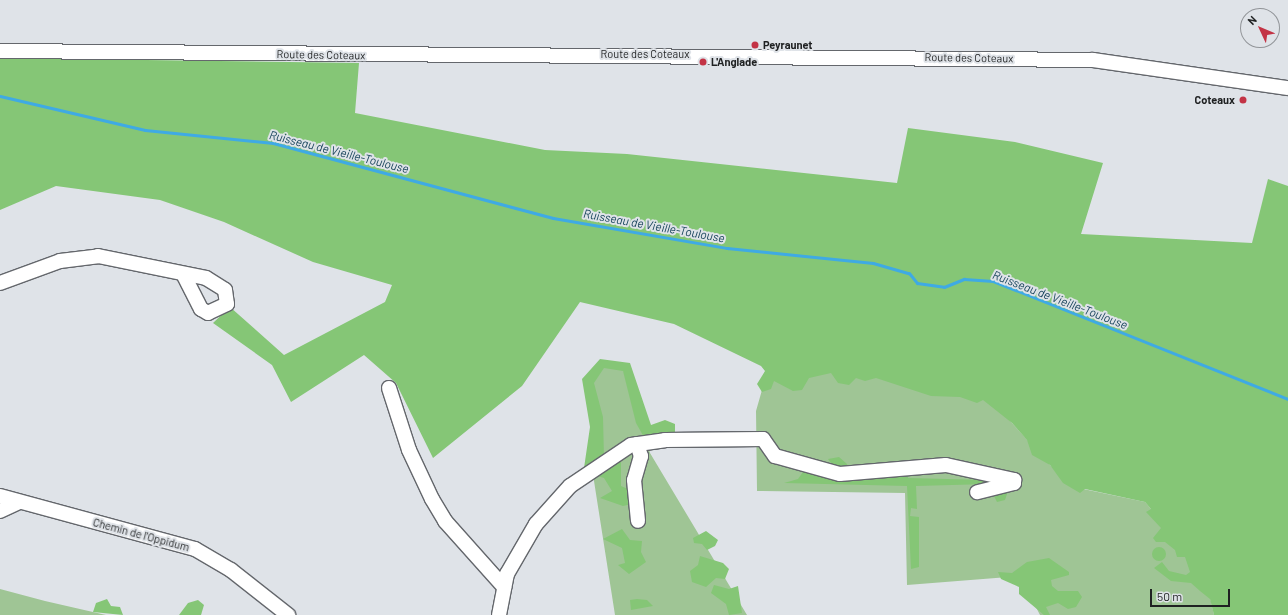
<!DOCTYPE html>
<style>
body{margin:0}
#map{position:relative;width:1288px;height:615px;overflow:hidden;background:#dfe3e8;font-family:Barlow,sans-serif}
div>[style]{position:absolute}
.green>*{inset:0;background:#9fc595}
.forest>*{inset:0;background:#85c676}
.round{border-radius:50%}
.stream>*{height:3px;margin:-1.5px;padding:0 1.5px;transform-origin:1.5px;border-radius:1.5px;background:#3faae4}
.roads{filter:drop-shadow(1px 0 #64676c) drop-shadow(-1px 0 #64676c) drop-shadow(0 1px #64676c) drop-shadow(0 -1px #64676c)}
.minor>*{height:14px;margin:-7px;padding:0 7px;transform-origin:7px;border-radius:7px;background:#fff}
.dots>*{width:11px;height:11px;translate:-50% -50%;box-sizing:border-box;border:2px solid #dfe3e8;border-radius:50%}
span{translate:-50% -50%;white-space:nowrap;text-align:center;line-height:1.15;-webkit-text-stroke:4px #dfe3e8;paint-order:stroke}
.poi-label{font-size:11px;color:#1f2122;font-weight:700}
.left{translate:0 -50%;text-align:left}
.right{translate:-100% -50%;text-align:right}
.street-label{font-size:11px;color:#1f2122}
.water-label{font-size:12px;color:#17435b;font-style:italic}
.north{position:absolute;left:1240px;top:8px;width:40px;height:40px;box-sizing:border-box;background:#dfe3e8;border:1px solid #929599;border-radius:50%;rotate:314deg;font-size:11px;font-weight:700;line-height:16px;text-align:center;color:#1f2122}
.north::after{content:'';display:block;margin:auto;width:14px;height:18px;background:#c33345;clip-path:polygon(50% 0,100% 100%,50% 72%,0 100%)}
.scale{position:absolute;left:1150px;top:589px;width:80px;height:18px;box-sizing:border-box;border:2px solid #1f2122;border-top:0;padding-left:5px;font-size:12px;line-height:14px;white-space:nowrap;color:#1f2122;-webkit-text-stroke:3px #dfe3e8;paint-order:stroke}
</style>
<div id="map">
<div class="green">
<i style="clip-path:polygon(602px 365px,622px 366px,650px 453px,747px 615px,615px 615px,594px 481px,588px 383px)"></i>
<i style="clip-path:polygon(851px 368px,991px 400px,1069px 486px,1145px 502px,1204px 570px,1214px 615px,1040px 615px,1020px 576px,907px 585px,905px 493px,757px 491px,756px 411px,768px 369px)"></i>
<i style="clip-path:polygon(0 589px,45px 601px,106px 615px,0 615px)"></i>
</div>
<div class="forest">
<i style="clip-path:polygon(0 58px,359px 63px,355px 113px,545px 150px,627px 154px,897px 183px,908px 128px,1015px 142px,1103px 163px,1081px 234px,1252px 243px,1268px 179px,1288px 186px,1288px 615px,1214px 615px,1210px 599px,1200px 591px,1191px 583px,1171px 581px,1154px 568px,1162px 562px,1169px 571px,1186px 575px,1190px 572px,1185px 557px,1177px 557px,1175px 550px,1165px 542px,1156px 542px,1153px 538px,1161px 528px,1146px 512px,1151px 509px,1145px 502px,1085px 489px,1080px 493px,1063px 483px,1050px 465px,1032px 455px,1027px 440px,1012px 423px,983px 400px,977px 403px,960px 397px,931px 396px,876px 378px,865px 381px,856px 378px,849px 385px,838px 383px,831px 373px,809px 378px,802px 390px,793px 391px,774px 381px,771px 389px,762px 392px,757px 384px,765px 371px,761px 366px,674px 324px,580px 302px,522px 386px,433px 458px,396px 383px,364px 355px,291px 402px,272px 365px,213px 323px,230px 307px,284px 355px,385px 302px,392px 285px,313px 262px,224px 222px,160px 200px,56px 186px,0 210px)"></i>
<i style="clip-path:polygon(600px 359px,630px 363px,651px 425px,665px 420px,675px 424px,675px 435px,645px 439px,636px 423px,623px 371px,604px 368px,594px 383px,603px 417px,604px 458px,584px 468px,590px 427px,582px 379px)"></i>
<i style="clip-path:polygon(839px 457px,847px 464px,849px 473px,907px 473px,908px 478px,987px 480px,989px 484px,916px 486px,917px 509px,911px 508px,910px 516px,919px 517px,919px 567px,911px 569px,907px 486px,784px 483px,798px 479px,803px 472px,826px 467px,831px 463px,828px 459px)"></i>
<i style="clip-path:polygon(610px 459px,621px 462px,621px 486px,628px 489px,632px 504px,623px 506px,600px 498px,612px 491px,604px 478px,594px 475px)"></i>
<i style="clip-path:polygon(1008px 491px,1005px 500px,997px 502px,993px 494px)"></i>
<i style="clip-path:polygon(622px 529px,630px 540px,642px 541px,641px 552px,646px 562px,629px 574px,618px 565px,625px 563px,622px 548px,603px 539px)"></i>
<i style="clip-path:polygon(706px 531px,718px 540px,715px 546px,707px 550px,702px 544px,694px 543px,693px 538px)"></i>
<i class="round" style="left:1152px;top:547px;width:14px;height:14px"></i>
<i style="clip-path:polygon(700px 556px,723px 563px,729px 569px,725px 579px,716px 578px,706px 587px,692px 582px,690px 571px,698px 565px)"></i>
<i style="clip-path:polygon(1049px 558px,1069px 572px,1069px 575px,1051px 580px,1052px 586px,1058px 591px,1078px 591px,1082px 597px,1076px 607px,1068px 609px,1058px 603px,1046px 607px,1050px 615px,1044px 615px,1019px 594px,1019px 587px,1001px 579px,998px 572px,1012px 573px,1027px 562px)"></i>
<i style="clip-path:polygon(714px 585px,729px 589px,738px 586px,742px 613px,729px 615px,726px 604px,711px 593px)"></i>
<i style="clip-path:polygon(107px 599px,111px 606px,120px 607px,123px 615px,93px 612px,96px 603px)"></i>
<i style="clip-path:polygon(637px 599px,647px 600px,653px 606px,631px 610px,630px 600px)"></i>
<i style="clip-path:polygon(198px 600px,204px 605px,201px 615px,179px 615px,188px 603px)"></i>
</div>
<div class="stream">
<i style="left:0;top:96px;width:149px;rotate:13.2deg"></i>
<i style="left:145px;top:130px;width:129px;rotate:5.8deg"></i>
<i style="left:273px;top:143px;width:290px;rotate:15deg"></i>
<i style="left:553px;top:218px;width:177px;rotate:9.8deg"></i>
<i style="left:727px;top:248px;width:147px;rotate:5.9deg"></i>
<i style="left:873px;top:263px;width:37px;rotate:16deg"></i>
<i style="left:909px;top:273px;width:13px;rotate:51deg"></i>
<i style="left:917px;top:283px;width:27px;rotate:8deg"></i>
<i style="left:944px;top:287px;width:22px;rotate:-22deg"></i>
<i style="left:964px;top:279px;width:29px;rotate:4deg"></i>
<i style="left:993px;top:281px;width:318px;rotate:21.8deg"></i>
</div>
<div class="roads">
<div class="minor">
<i style="left:0;top:51px;width:1093px;rotate:0.47deg"></i>
<i style="left:1093px;top:60px;width:197px;rotate:8.2deg"></i>
<i style="left:0;top:283px;width:64px;rotate:-20.1deg"></i>
<i style="left:60px;top:261px;width:38px;rotate:-7deg"></i>
<i style="left:98px;top:256px;width:110px;rotate:11.5deg"></i>
<i style="left:206px;top:278px;width:22px;rotate:32deg"></i>
<i style="left:225px;top:290px;width:14px;rotate:82deg"></i>
<i style="left:227px;top:304px;width:21px;rotate:155deg"></i>
<i style="left:208px;top:313px;width:8px;rotate:-150deg"></i>
<i style="left:201px;top:309px;width:39px;rotate:-117deg"></i>
<i style="left:389px;top:388px;width:65px;rotate:72.1deg"></i>
<i style="left:409px;top:450px;width:54px;rotate:64.9deg"></i>
<i style="left:432px;top:499px;width:26px;rotate:59deg"></i>
<i style="left:445px;top:521px;width:89px;rotate:48.2deg"></i>
<i style="left:637px;top:444px;width:13px;rotate:72deg"></i>
<i style="left:641px;top:456px;width:25px;rotate:106deg"></i>
<i style="left:634px;top:480px;width:41px;rotate:84.4deg"></i>
<i style="left:0;top:496px;width:202px;rotate:15.2deg"></i>
<i style="left:195px;top:549px;width:42px;rotate:30.3deg"></i>
<i style="left:231px;top:570px;width:73px;rotate:38.3deg"></i>
<i style="left:0;top:511px;width:19px;rotate:-25deg"></i>
<i style="left:499px;top:615px;width:42px;rotate:-79deg"></i>
<i style="left:507px;top:574px;width:58px;rotate:-59.9deg"></i>
<i style="left:536px;top:524px;width:51px;rotate:-48.2deg"></i>
<i style="left:570px;top:486px;width:73px;rotate:-33.9deg"></i>
<i style="left:631px;top:445px;width:34px;rotate:-8deg"></i>
<i style="left:665px;top:440px;width:98px;rotate:-0.6deg"></i>
<i style="left:763px;top:439px;width:21px;rotate:55deg"></i>
<i style="left:775px;top:456px;width:67px;rotate:15.5deg"></i>
<i style="left:840px;top:474px;width:106px;rotate:-4.9deg"></i>
<i style="left:946px;top:465px;width:70px;rotate:12.4deg"></i>
<i style="left:1014px;top:480px;width:3px;rotate:90deg"></i>
<i style="left:1014px;top:483px;width:38px;rotate:166deg"></i>
</div>
</div>
<div class="dots">
<i style="left:755px;top:45px;background:#c33345"></i>
<i style="left:703px;top:62px;background:#c33345"></i>
<i style="left:1243px;top:100px;background:#c33345"></i>
</div>
<div class="poi-label">
<span class="left" style="left:763px;top:45px">Peyraunet</span>
<span class="left" style="left:711px;top:62px">L'Anglade</span>
<span class="right" style="left:1235px;top:100px">Coteaux</span>
</div>
<div class="street-label">
<span style="left:645px;top:54px">Route des Coteaux</span>
<span style="left:321px;top:55px;rotate:1deg">Route des Coteaux</span>
<span style="left:969px;top:58px;rotate:1deg">Route des Coteaux</span>
<span style="left:141px;top:535px;rotate:15deg">Chemin de l'Oppidum</span>
</div>
<div class="water-label">
<span style="left:339px;top:152px;rotate:14deg">Ruisseau de Vieille-Toulouse</span>
<span style="left:654px;top:226px;rotate:10deg">Ruisseau de Vieille-Toulouse</span>
<span style="left:1060px;top:300px;rotate:21deg">Ruisseau de Vieille-Toulouse</span>
</div>
<div class="north">N</div>
<div class="scale">50 m</div>
</div>
